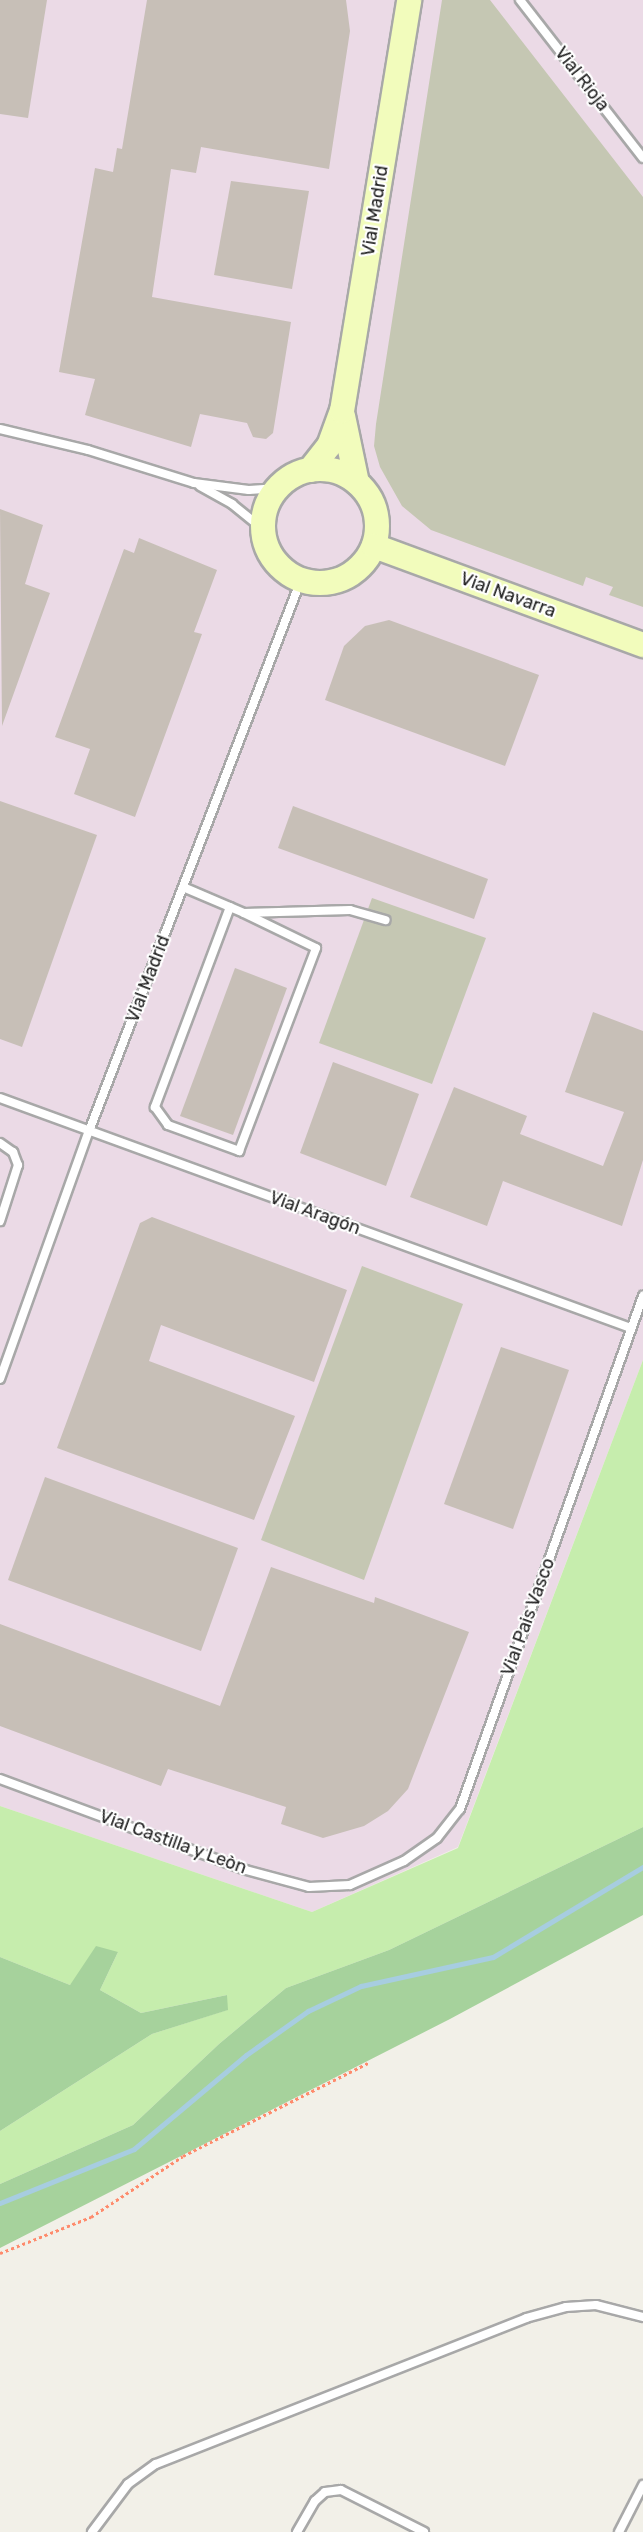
<!DOCTYPE html>
<meta charset="utf-8">
<style>
body{margin:0}
#map{position:relative;width:643px;height:2532px;overflow:hidden;background:#f2f0e8;font-family:Rubik,sans-serif}
div>[style]{position:absolute}
.industrial>*{inset:0;background:#ebdae6}
.construction>*{inset:0;background:#c5c7b3}
.grass>*{inset:0;background:#c6edad}
.forest>*{inset:0;background:#a6d29c}
.stream>*{height:5px;margin:-2.5px;padding:0 2.5px;transform-origin:2.5px;border-radius:2.5px;background:#a7cde0}
.building>*{inset:0;background:#c7bfb7}
.path>*{height:3px;margin-top:-1.5px;transform-origin:0;background:repeating-linear-gradient(90deg,#fe8b6c 0 3px,transparent 0 6px)}
.roads{filter:drop-shadow(2px 0 #a8a8a8) drop-shadow(-2px 0 #a8a8a8) drop-shadow(0 2px #a8a8a8) drop-shadow(0 -2px #a8a8a8)}
.lane>*{height:8px;margin:-4px;padding:0 4px;transform-origin:4px;border-radius:4px;background:#fff}
.secondary>*{height:24px;margin:-12px;padding:0 12px;transform-origin:12px;border-radius:12px;background:#f2fcbc}
.secondary>.ring{margin:-12px;padding:0;box-sizing:content-box;background:none;border:24px solid #f2fcbc;border-radius:50%}
span{translate:-50% -50%;white-space:nowrap;text-align:center;line-height:1.15;-webkit-text-stroke:4.5px #fff;paint-order:stroke}
.street-label{font-size:18px;color:#212121}
</style>
<div id="map">
<div class="industrial">
<i style="clip-path:polygon(0 0,643px 0,643px 1360px,458px 1847px,312px 1912px,0 1806px)"></i>
</div>
<div class="construction">
<i style="clip-path:polygon(442px 0,490px 0,643px 197px,643px 607px,609px 595px,613px 587px,586px 577px,583px 586px,431px 530px,402px 506px,380px 467px,374px 446px,376px 424px)"></i>
<i style="clip-path:polygon(372px 898px,486px 938px,432px 1084px,319px 1043px)"></i>
<i style="clip-path:polygon(362px 1266px,463px 1304px,364px 1580px,261px 1540px)"></i>
</div>
<div class="grass">
<i style="clip-path:polygon(643px 1360px,643px 1827px,389px 1950px,286px 1988px,219px 2044px,133px 2125px,0 2184px,0 2131px,152px 2034px,227px 2010px,227px 1995px,141px 2013px,100px 1990px,118px 1952px,70px 1985px,0 1957px,0 1806px,312px 1912px,458px 1848px)"></i>
</div>
<div class="forest">
<i style="clip-path:polygon(643px 1827px,643px 1915px,450px 2019px,0 2248px,0 2184px,133px 2125px,219px 2044px,286px 1988px,389px 1950px)"></i>
<i style="clip-path:polygon(96px 1946px,118px 1952px,100px 1990px,141px 2013px,227px 1995px,228px 2010px,152px 2034px,0 2131px,0 1957px,70px 1985px)"></i>
</div>
<div class="stream">
<i style="left:0;top:2203px;width:144px;rotate:-21.9deg"></i>
<i style="left:134px;top:2149px;width:146px;rotate:-40deg"></i>
<i style="left:246px;top:2055px;width:76px;rotate:-35.4deg"></i>
<i style="left:308px;top:2011px;width:59px;rotate:-25.3deg"></i>
<i style="left:361px;top:1986px;width:135px;rotate:-12.4deg"></i>
<i style="left:493px;top:1957px;width:175px;rotate:-31deg"></i>
</div>
<div class="building">
<i style="clip-path:polygon(0 0,47px 0,28px 118px,0 114px)"></i>
<i style="clip-path:polygon(147px 0,346px 0,350px 31px,329px 169px,201px 147px,196px 173px,171px 169px,152px 297px,291px 322px,273px 433px,266px 439px,253px 437px,247px 423px,200px 414px,191px 447px,85px 415px,95px 379px,59px 372px,95px 168px,113px 172px,117px 148px,122px 149px)"></i>
<i style="clip-path:polygon(231px 181px,309px 191px,292px 289px,214px 275px)"></i>
<i style="clip-path:polygon(0 509px,43px 525px,25px 584px,50px 593px,2px 726px)"></i>
<i style="clip-path:polygon(139px 538px,217px 570px,194px 632px,202px 634px,135px 817px,74px 794px,90px 749px,55px 737px,124px 549px,134px 553px)"></i>
<i style="clip-path:polygon(389px 620px,539px 675px,505px 766px,325px 700px,344px 646px,365px 626px)"></i>
<i style="clip-path:polygon(0 801px,97px 835px,22px 1047px,0 1039px)"></i>
<i style="clip-path:polygon(293px 806px,488px 879px,474px 919px,278px 848px)"></i>
<i style="clip-path:polygon(235px 968px,287px 988px,233px 1135px,180px 1116px)"></i>
<i style="clip-path:polygon(593px 1012px,643px 1031px,643px 1160px,622px 1226px,503px 1181px,487px 1226px,410px 1197px,454px 1087px,527px 1116px,520px 1134px,603px 1166px,624px 1112px,565px 1092px)"></i>
<i style="clip-path:polygon(333px 1062px,419px 1094px,386px 1186px,300px 1153px)"></i>
<i style="clip-path:polygon(152px 1217px,347px 1290px,314px 1382px,161px 1325px,149px 1361px,295px 1416px,254px 1520px,57px 1448px,140px 1223px)"></i>
<i style="clip-path:polygon(501px 1347px,569px 1370px,513px 1529px,444px 1504px)"></i>
<i style="clip-path:polygon(45px 1477px,238px 1548px,201px 1651px,8px 1580px)"></i>
<i style="clip-path:polygon(271px 1567px,374px 1603px,375px 1597px,469px 1632px,408px 1789px,388px 1811px,364px 1826px,323px 1838px,281px 1824px,286px 1807px,168px 1769px,161px 1786px,0 1726px,0 1624px,220px 1706px)"></i>
</div>
<div class="path">
<i style="left:0;top:2253px;width:98px;rotate:-21.6deg"></i>
<i style="left:91px;top:2217px;width:110px;rotate:-33.5deg"></i>
<i style="left:183px;top:2156px;width:209px;rotate:-26.7deg"></i>
</div>
<div class="roads">
<div class="lane">
<i style="left:520px;top:0;width:200px;rotate:52.1deg"></i>
<i style="left:0;top:429px;width:90px;rotate:13.4deg"></i>
<i style="left:88px;top:450px;width:111px;rotate:17.3deg"></i>
<i style="left:194px;top:483px;width:55px;rotate:7.3deg"></i>
<i style="left:249px;top:490px;width:26px;rotate:-4deg"></i>
<i style="left:200px;top:486px;width:37px;rotate:29deg"></i>
<i style="left:232px;top:504px;width:40px;rotate:39deg"></i>
<i style="left:183px;top:887px;width:66px;rotate:23.1deg"></i>
<i style="left:244px;top:913px;width:106px;rotate:-1.6deg"></i>
<i style="left:350px;top:910px;width:37px;rotate:16deg"></i>
<i style="left:230px;top:907px;width:214px;rotate:110.6deg"></i>
<i style="left:155px;top:1107px;width:22px;rotate:54deg"></i>
<i style="left:168px;top:1125px;width:76px;rotate:20.1deg"></i>
<i style="left:239px;top:1151px;width:217px;rotate:-69.2deg"></i>
<i style="left:316px;top:948px;width:80px;rotate:-154.1deg"></i>
<i style="left:0;top:1098px;width:672px;rotate:20.03deg"></i>
<i style="left:0;top:1143px;width:16px;rotate:35deg"></i>
<i style="left:13px;top:1152px;width:14px;rotate:69deg"></i>
<i style="left:18px;top:1165px;width:59px;rotate:107.8deg"></i>
<i style="left:0;top:1379px;width:263px;rotate:-70.3deg"></i>
<i style="left:89px;top:1131px;width:590px;rotate:-68.96deg"></i>
<i style="left:0;top:1779px;width:262px;rotate:20.3deg"></i>
<i style="left:246px;top:1870px;width:65px;rotate:15.1deg"></i>
<i style="left:309px;top:1887px;width:41px;rotate:-2.8deg"></i>
<i style="left:350px;top:1885px;width:59px;rotate:-24deg"></i>
<i style="left:404px;top:1861px;width:40px;rotate:-34.9deg"></i>
<i style="left:437px;top:1838px;width:37px;rotate:-52deg"></i>
<i style="left:460px;top:1809px;width:545px;rotate:-70.37deg"></i>
<i style="left:92px;top:2532px;width:60px;rotate:-53.1deg"></i>
<i style="left:128px;top:2484px;width:34px;rotate:-36deg"></i>
<i style="left:156px;top:2464px;width:398px;rotate:-21.5deg"></i>
<i style="left:526px;top:2318px;width:41px;rotate:-15.4deg"></i>
<i style="left:566px;top:2307px;width:30px;rotate:-4deg"></i>
<i style="left:596px;top:2305px;width:49px;rotate:14.3deg"></i>
<i style="left:297px;top:2532px;width:36px;rotate:-60deg"></i>
<i style="left:315px;top:2501px;width:13px;rotate:-42deg"></i>
<i style="left:325px;top:2492px;width:16px;rotate:-7deg"></i>
<i style="left:341px;top:2490px;width:93px;rotate:26.8deg"></i>
<i style="left:619px;top:2532px;width:53px;rotate:-62.9deg"></i>
</div>
<div class="secondary">
<i style="left:343px;top:416px;width:68px;rotate:78.2deg"></i>
<i class="ring" style="left:263px;top:469px;width:90px;height:90px"></i>
<i style="left:310px;top:470px;width:31px;rotate:-52deg"></i>
<i style="left:329px;top:446px;width:37px;rotate:-70deg"></i>
<i style="left:342px;top:411px;width:416px;rotate:-80.7deg"></i>
<i style="left:374px;top:546px;width:287px;rotate:20.2deg"></i>
</div>
</div>
<div class="street-label">
<span style="left:582px;top:79px;rotate:52deg">Vial Rioja</span>
<span style="left:375px;top:211px;rotate:-81deg">Vial Madrid</span>
<span style="left:508px;top:595px;rotate:20deg">Vial Navarra</span>
<span style="left:148px;top:979px;rotate:-69deg">Vial Madrid</span>
<span style="left:315px;top:1213px;rotate:20deg">Vial Aragón</span>
<span style="left:528px;top:1617px;rotate:-70deg">Vial Pais Vasco</span>
<span style="left:173px;top:1842px;rotate:20deg">Vial Castilla y Leòn</span>
</div>
</div>
